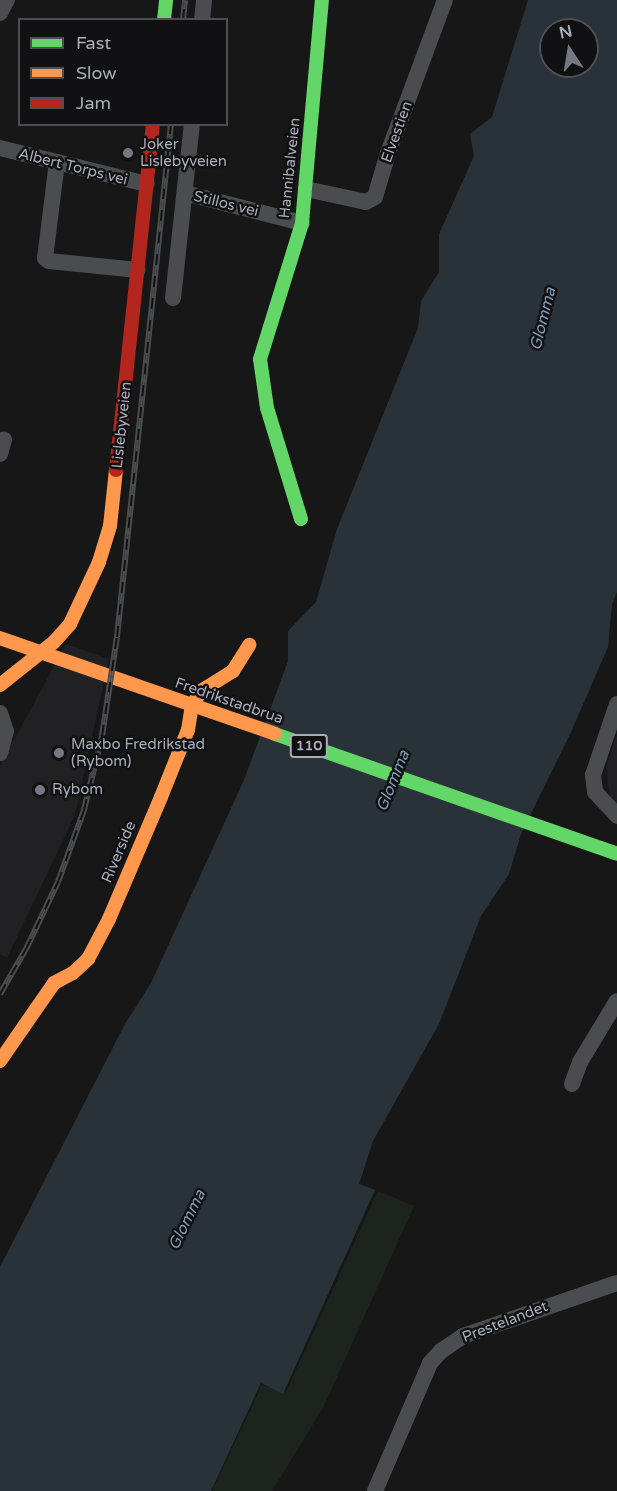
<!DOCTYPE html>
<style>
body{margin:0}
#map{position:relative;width:617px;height:1491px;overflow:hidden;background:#171717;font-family:"Varela Round",sans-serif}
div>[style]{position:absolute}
.built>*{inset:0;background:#212123}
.green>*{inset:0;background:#1d241e}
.water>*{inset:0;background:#2a3239}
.street>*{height:16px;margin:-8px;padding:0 8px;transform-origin:8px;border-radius:8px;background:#4b4c50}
.fast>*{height:14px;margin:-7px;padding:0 7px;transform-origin:7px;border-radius:7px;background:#63d668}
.slow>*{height:14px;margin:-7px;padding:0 7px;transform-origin:7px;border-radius:7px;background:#ff974d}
.jam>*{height:14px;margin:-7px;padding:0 7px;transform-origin:7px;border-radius:7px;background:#b3261e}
.rail>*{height:6px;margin-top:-3px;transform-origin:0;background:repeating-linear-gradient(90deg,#111113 0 11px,#4b4c4f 0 22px);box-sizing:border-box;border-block:2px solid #4b4c4f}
.dots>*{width:16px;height:16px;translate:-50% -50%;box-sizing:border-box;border:3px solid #111113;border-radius:50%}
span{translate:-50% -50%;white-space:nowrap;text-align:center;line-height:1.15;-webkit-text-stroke:5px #111113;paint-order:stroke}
.shield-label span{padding:2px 4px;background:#111113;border:2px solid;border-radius:4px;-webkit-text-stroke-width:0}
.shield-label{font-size:14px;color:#a8adb8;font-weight:700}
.street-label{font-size:15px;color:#a8adb8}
.poi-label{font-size:15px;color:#a8adb8}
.left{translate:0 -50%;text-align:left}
.water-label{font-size:16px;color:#7f9bb3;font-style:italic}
.legend{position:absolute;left:18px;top:18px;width:210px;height:108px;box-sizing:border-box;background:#111113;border:2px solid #4d4f55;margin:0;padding:8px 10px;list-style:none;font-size:18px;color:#a8adb8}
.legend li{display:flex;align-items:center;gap:12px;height:30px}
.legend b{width:30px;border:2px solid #4d4f55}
.north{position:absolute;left:539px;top:18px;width:60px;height:60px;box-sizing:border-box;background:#111113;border:2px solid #4d4f55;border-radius:50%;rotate:348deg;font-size:16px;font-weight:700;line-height:24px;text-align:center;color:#a8adb8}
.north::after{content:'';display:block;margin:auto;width:21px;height:27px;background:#757880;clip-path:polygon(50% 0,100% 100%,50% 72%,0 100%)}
</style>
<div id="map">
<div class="built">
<i style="clip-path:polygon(66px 644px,109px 659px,75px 815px,7px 958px,0 954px,0 766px)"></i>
<i style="clip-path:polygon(617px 734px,617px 811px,611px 804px,606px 767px)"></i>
</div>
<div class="green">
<i style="clip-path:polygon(378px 1191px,414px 1206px,323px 1408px,272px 1491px,212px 1491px,262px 1385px,286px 1392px)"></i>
</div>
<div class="water">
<i style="clip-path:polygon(evenodd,528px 0,617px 0,617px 592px,612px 604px,608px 647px,571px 732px,521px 834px,509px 874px,481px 916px,439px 1024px,373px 1141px,359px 1184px,375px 1190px,283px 1394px,261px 1383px,211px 1491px,0 1491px,0 1267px,125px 1024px,151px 983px,244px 780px,288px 661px,288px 631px,316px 602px,337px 529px,418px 328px,421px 301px,439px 272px,439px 234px,474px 156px,470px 134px,492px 117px,528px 0,551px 30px,587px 30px,587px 66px,551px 66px,551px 30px)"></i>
</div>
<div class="street">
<i style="left:0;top:13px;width:15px;rotate:-62deg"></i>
<i style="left:202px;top:20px;width:20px;rotate:-84deg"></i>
<i style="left:0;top:148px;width:151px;rotate:13.8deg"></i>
<i style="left:57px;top:162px;width:97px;rotate:97.1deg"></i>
<i style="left:45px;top:258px;width:5px;rotate:37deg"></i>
<i style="left:49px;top:261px;width:89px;rotate:5.8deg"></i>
<i style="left:306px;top:189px;width:61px;rotate:12.2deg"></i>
<i style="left:366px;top:202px;width:10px;rotate:-29deg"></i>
<i style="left:375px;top:197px;width:46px;rotate:-73.5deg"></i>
<i style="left:388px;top:153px;width:163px;rotate:-69.6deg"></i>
<i style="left:185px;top:193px;width:121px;rotate:14.4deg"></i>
<i style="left:173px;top:298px;width:175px;rotate:-83.8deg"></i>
<i style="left:0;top:454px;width:15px;rotate:-74deg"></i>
<i style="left:617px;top:704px;width:75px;rotate:108.7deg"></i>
<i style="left:593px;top:775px;width:17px;rotate:83deg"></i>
<i style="left:595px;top:792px;width:33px;rotate:47deg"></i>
<i style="left:0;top:713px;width:19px;rotate:72deg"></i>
<i style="left:6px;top:731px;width:23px;rotate:105deg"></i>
<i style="left:572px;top:1084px;width:23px;rotate:-70deg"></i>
<i style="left:580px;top:1062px;width:71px;rotate:-58.8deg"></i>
<i style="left:375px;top:1491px;width:139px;rotate:-66.7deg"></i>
<i style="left:430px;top:1363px;width:16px;rotate:-47deg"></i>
<i style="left:441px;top:1351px;width:27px;rotate:-34deg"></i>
<i style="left:463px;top:1336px;width:163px;rotate:-19deg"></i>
</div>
<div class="fast">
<i style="left:164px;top:20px;width:20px;rotate:-84deg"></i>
<i style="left:301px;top:519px;width:116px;rotate:-107deg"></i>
<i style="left:267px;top:408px;width:49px;rotate:-98.1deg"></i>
<i style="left:260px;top:359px;width:142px;rotate:-72.8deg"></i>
<i style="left:302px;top:223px;width:224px;rotate:-84.9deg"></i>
<i style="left:275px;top:734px;width:362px;rotate:19.3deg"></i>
</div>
<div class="slow">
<i style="left:0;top:638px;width:291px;rotate:19.2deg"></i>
<i style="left:0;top:685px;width:69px;rotate:-38.5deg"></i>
<i style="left:54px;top:642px;width:24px;rotate:-48deg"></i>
<i style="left:70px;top:624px;width:68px;rotate:-64.9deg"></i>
<i style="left:99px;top:562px;width:38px;rotate:-73deg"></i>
<i style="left:110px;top:526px;width:56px;rotate:-83.9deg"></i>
<i style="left:0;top:1061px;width:95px;rotate:-55.3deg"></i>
<i style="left:54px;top:983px;width:21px;rotate:-28deg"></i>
<i style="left:73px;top:973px;width:21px;rotate:-43deg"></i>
<i style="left:88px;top:959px;width:45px;rotate:-62.3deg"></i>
<i style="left:109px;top:919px;width:133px;rotate:-66.9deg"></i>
<i style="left:161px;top:797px;width:72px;rotate:-68.1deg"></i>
<i style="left:188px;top:730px;width:24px;rotate:-81deg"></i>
<i style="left:192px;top:706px;width:17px;rotate:-59deg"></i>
<i style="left:201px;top:691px;width:38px;rotate:-32deg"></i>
<i style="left:233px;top:671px;width:31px;rotate:-58deg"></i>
</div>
<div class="jam">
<i style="left:116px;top:470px;width:348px;rotate:-83.9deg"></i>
</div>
<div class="rail">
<i style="left:183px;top:20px;width:20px;rotate:-84deg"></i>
<i style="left:0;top:994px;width:52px;rotate:-60deg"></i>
<i style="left:26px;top:949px;width:74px;rotate:-64.5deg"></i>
<i style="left:58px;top:882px;width:77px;rotate:-70.1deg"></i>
<i style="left:84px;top:810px;width:76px;rotate:-76.3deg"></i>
<i style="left:102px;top:736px;width:100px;rotate:-81.4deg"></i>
<i style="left:117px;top:637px;width:516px;rotate:-83.99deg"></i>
</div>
<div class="dots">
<i style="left:128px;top:153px;background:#757880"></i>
<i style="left:59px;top:753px;background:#757880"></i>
<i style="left:40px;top:790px;background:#757880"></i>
</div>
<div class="shield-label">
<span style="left:309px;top:746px">110</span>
</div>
<div class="street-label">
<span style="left:397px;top:132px;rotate:-70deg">Elvestien</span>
<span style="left:73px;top:167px;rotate:14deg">Albert Torps vei</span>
<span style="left:290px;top:168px;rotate:-84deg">Hannibalveien</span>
<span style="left:226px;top:204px;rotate:14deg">Stillos vei</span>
<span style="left:122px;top:425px;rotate:-84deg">Lislebyveien</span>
<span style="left:229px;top:701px;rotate:19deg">Fredrikstadbrua</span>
<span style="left:119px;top:852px;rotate:-67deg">Riverside</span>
<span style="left:505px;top:1322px;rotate:-21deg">Prestelandet</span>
</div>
<div class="poi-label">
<span class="left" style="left:140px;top:153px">Joker<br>Lislebyveien</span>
<span class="left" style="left:71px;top:753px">Maxbo Fredrikstad<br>(Rybom)</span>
<span class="left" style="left:52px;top:790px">Rybom</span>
</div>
<div class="water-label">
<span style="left:543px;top:319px;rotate:-76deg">Glomma</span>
<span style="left:393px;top:781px;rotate:-68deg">Glomma</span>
<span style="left:187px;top:1220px;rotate:-64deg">Glomma</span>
</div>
<ul class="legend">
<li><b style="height:8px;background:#63d668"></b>Fast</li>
<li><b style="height:8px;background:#ff974d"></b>Slow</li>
<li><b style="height:8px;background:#b3261e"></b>Jam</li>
</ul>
<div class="north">N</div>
</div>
